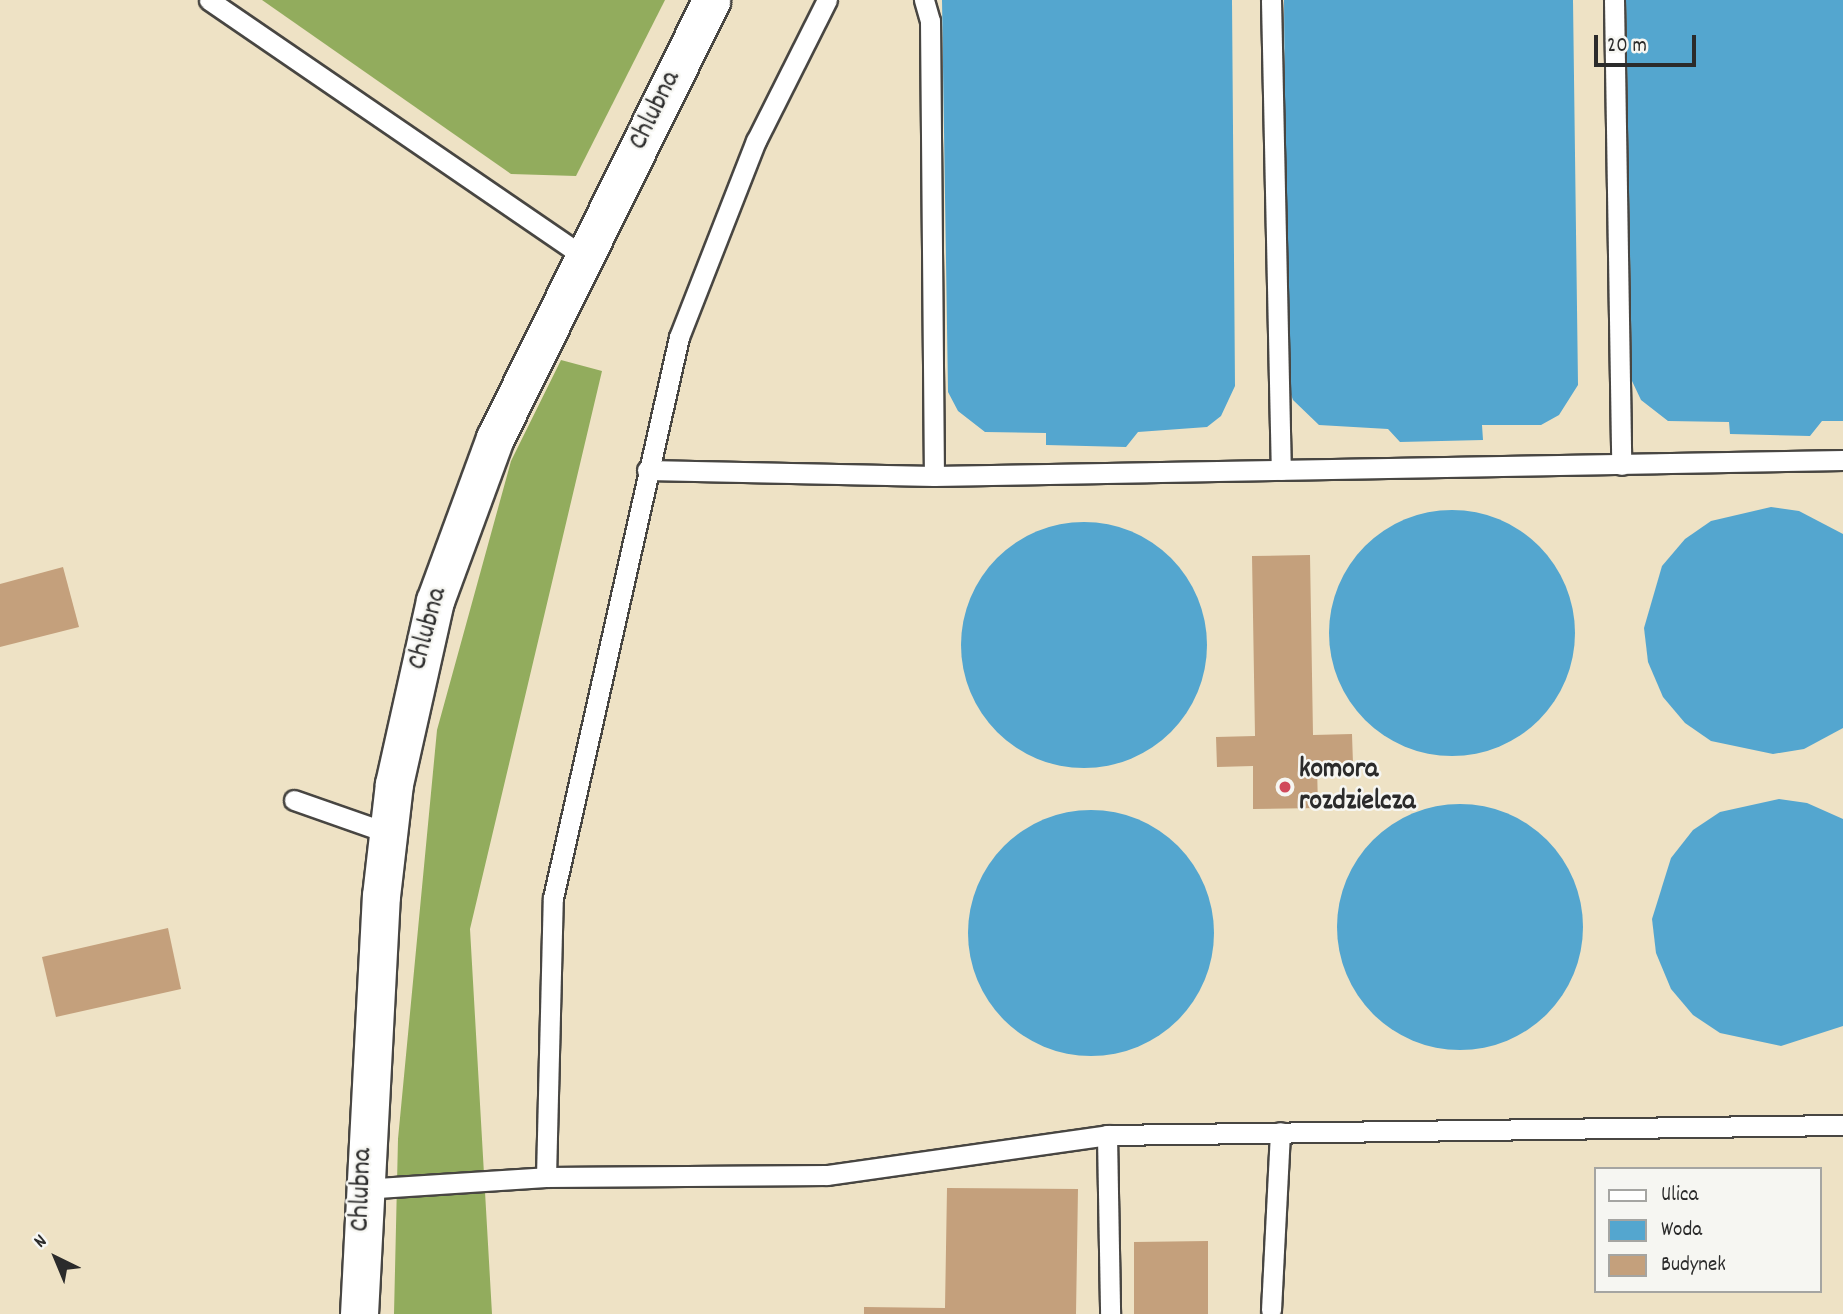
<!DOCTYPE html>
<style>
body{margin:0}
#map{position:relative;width:1843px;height:1314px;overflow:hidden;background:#eee2c5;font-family:Dekko,sans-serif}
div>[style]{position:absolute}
.forest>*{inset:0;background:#92ac5d}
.water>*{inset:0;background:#54a6cf}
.round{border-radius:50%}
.building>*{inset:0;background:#c4a07c}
.roads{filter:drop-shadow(2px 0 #484642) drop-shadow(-2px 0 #484642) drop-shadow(0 2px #484642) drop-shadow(0 -2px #484642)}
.service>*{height:19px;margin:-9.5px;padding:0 9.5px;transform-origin:9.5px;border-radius:9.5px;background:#fff}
.minor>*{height:37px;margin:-18.5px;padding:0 18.5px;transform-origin:18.5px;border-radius:18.5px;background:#fff}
.dots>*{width:19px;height:19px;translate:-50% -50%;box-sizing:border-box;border:4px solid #f6f6f2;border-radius:50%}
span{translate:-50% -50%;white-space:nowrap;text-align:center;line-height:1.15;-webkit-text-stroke:5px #f6f6f2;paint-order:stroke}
.street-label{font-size:28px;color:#2b2b2b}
.poi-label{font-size:28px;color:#2b2b2b;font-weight:700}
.left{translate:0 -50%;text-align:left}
.legend{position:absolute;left:1594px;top:1167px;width:228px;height:126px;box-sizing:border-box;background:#f6f6f2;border:2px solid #a5a5a2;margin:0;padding:9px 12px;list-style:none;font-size:21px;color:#2b2b2b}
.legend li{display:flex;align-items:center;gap:14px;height:35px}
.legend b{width:35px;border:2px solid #a5a5a2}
.north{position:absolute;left:21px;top:1223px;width:70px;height:70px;-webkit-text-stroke:5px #f6f6f2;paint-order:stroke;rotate:317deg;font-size:19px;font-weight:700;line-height:28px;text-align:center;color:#2b2b2b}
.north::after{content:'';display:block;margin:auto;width:24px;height:32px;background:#2b2b2b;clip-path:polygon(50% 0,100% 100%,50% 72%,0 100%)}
.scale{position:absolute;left:1594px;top:35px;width:102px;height:32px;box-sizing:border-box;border:4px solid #2b2b2b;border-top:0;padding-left:9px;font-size:21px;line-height:24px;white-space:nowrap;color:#2b2b2b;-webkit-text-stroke:5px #f6f6f2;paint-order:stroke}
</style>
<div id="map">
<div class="forest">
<i style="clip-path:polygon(262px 0,665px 0,576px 176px,511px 174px)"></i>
<i style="clip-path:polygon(561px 360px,602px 371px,470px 929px,492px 1314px,394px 1314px,398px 1139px,437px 730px,511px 461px)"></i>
</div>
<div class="water">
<i style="clip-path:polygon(942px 0,1232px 0,1235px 386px,1221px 416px,1207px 427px,1138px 432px,1126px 447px,1046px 445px,1046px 433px,985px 432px,958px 411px,948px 392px)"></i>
<i style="clip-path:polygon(1284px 0,1573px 0,1578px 385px,1559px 415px,1541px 425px,1482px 425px,1483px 440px,1400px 442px,1388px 429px,1319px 425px,1293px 400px,1287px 384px)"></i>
<i style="clip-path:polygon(1626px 0,1843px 0,1843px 421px,1822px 421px,1810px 436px,1730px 434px,1729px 422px,1668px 421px,1641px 400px,1632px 381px)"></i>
<i style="clip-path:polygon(1771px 507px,1799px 511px,1843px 534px,1843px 728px,1804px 749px,1773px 754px,1711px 741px,1685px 723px,1663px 697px,1648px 662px,1644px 628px,1662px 566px,1685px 539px,1711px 521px)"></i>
<i class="round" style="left:1329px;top:510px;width:246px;height:246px"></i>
<i class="round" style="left:961px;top:522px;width:246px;height:246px"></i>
<i style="clip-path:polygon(1779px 799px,1807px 803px,1843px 819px,1843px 1026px,1781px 1046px,1720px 1033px,1693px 1015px,1671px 989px,1656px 953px,1652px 919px,1671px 858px,1693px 830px,1720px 812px)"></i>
<i class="round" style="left:1337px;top:804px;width:246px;height:246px"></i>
<i class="round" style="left:968px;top:810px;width:246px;height:246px"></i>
</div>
<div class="building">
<i style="clip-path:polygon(1310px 555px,1313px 735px,1352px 734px,1353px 764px,1317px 765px,1318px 808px,1253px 809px,1253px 766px,1217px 767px,1216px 737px,1255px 736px,1252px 556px)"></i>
<i style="clip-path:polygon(63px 567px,79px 627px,0 647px,0 584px)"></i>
<i style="clip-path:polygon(168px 928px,181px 989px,56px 1017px,42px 957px)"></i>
<i style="clip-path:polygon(947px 1188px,1078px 1189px,1076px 1314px,864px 1314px,864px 1307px,945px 1308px)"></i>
<i style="clip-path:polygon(1208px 1241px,1208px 1314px,1134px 1314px,1134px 1242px)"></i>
</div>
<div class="roads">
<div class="service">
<i style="left:209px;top:0;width:455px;rotate:34.4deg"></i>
<i style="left:924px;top:0;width:22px;rotate:74deg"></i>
<i style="left:930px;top:21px;width:455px;rotate:89.5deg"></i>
<i style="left:1271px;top:0;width:470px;rotate:88.8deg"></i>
<i style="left:1614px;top:0;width:465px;rotate:89.1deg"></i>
<i style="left:647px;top:470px;width:287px;rotate:1.2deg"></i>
<i style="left:934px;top:476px;width:909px;rotate:-1.01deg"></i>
<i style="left:294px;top:800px;width:100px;rotate:19.3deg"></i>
<i style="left:1107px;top:1135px;width:179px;rotate:89deg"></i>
<i style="left:546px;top:1177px;width:279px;rotate:-88.6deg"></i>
<i style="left:553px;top:898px;width:575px;rotate:-77.34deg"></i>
<i style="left:679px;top:337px;width:211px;rotate:-68.6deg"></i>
<i style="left:756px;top:141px;width:158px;rotate:-63.3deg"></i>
<i style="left:362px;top:1189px;width:184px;rotate:-3.7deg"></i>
<i style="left:546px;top:1177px;width:281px;rotate:-0.4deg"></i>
<i style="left:827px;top:1175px;width:283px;rotate:-8.1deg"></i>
<i style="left:1107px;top:1135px;width:736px;rotate:-0.78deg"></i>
<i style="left:1271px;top:1310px;width:178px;rotate:-87.1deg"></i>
</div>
<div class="minor">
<i style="left:359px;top:1314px;width:419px;rotate:-87deg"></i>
<i style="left:381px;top:896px;width:113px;rotate:-83.4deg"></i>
<i style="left:394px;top:784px;width:188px;rotate:-77.4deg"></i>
<i style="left:435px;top:601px;width:174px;rotate:-69.8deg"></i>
<i style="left:495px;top:438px;width:488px;rotate:-63.7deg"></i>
</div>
</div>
<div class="dots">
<i style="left:1285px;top:787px;background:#d1495b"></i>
</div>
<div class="street-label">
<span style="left:656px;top:111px;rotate:-64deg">Chlubna</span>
<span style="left:429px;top:629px;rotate:-75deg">Chlubna</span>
<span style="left:363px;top:1190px;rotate:-88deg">Chlubna</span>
</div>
<div class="poi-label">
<span class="left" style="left:1299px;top:787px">komora<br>rozdzielcza</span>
</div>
<ul class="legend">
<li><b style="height:9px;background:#fff"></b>Ulica</li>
<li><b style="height:19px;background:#54a6cf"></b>Woda</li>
<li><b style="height:19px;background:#c4a07c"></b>Budynek</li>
</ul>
<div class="north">N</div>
<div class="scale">20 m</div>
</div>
